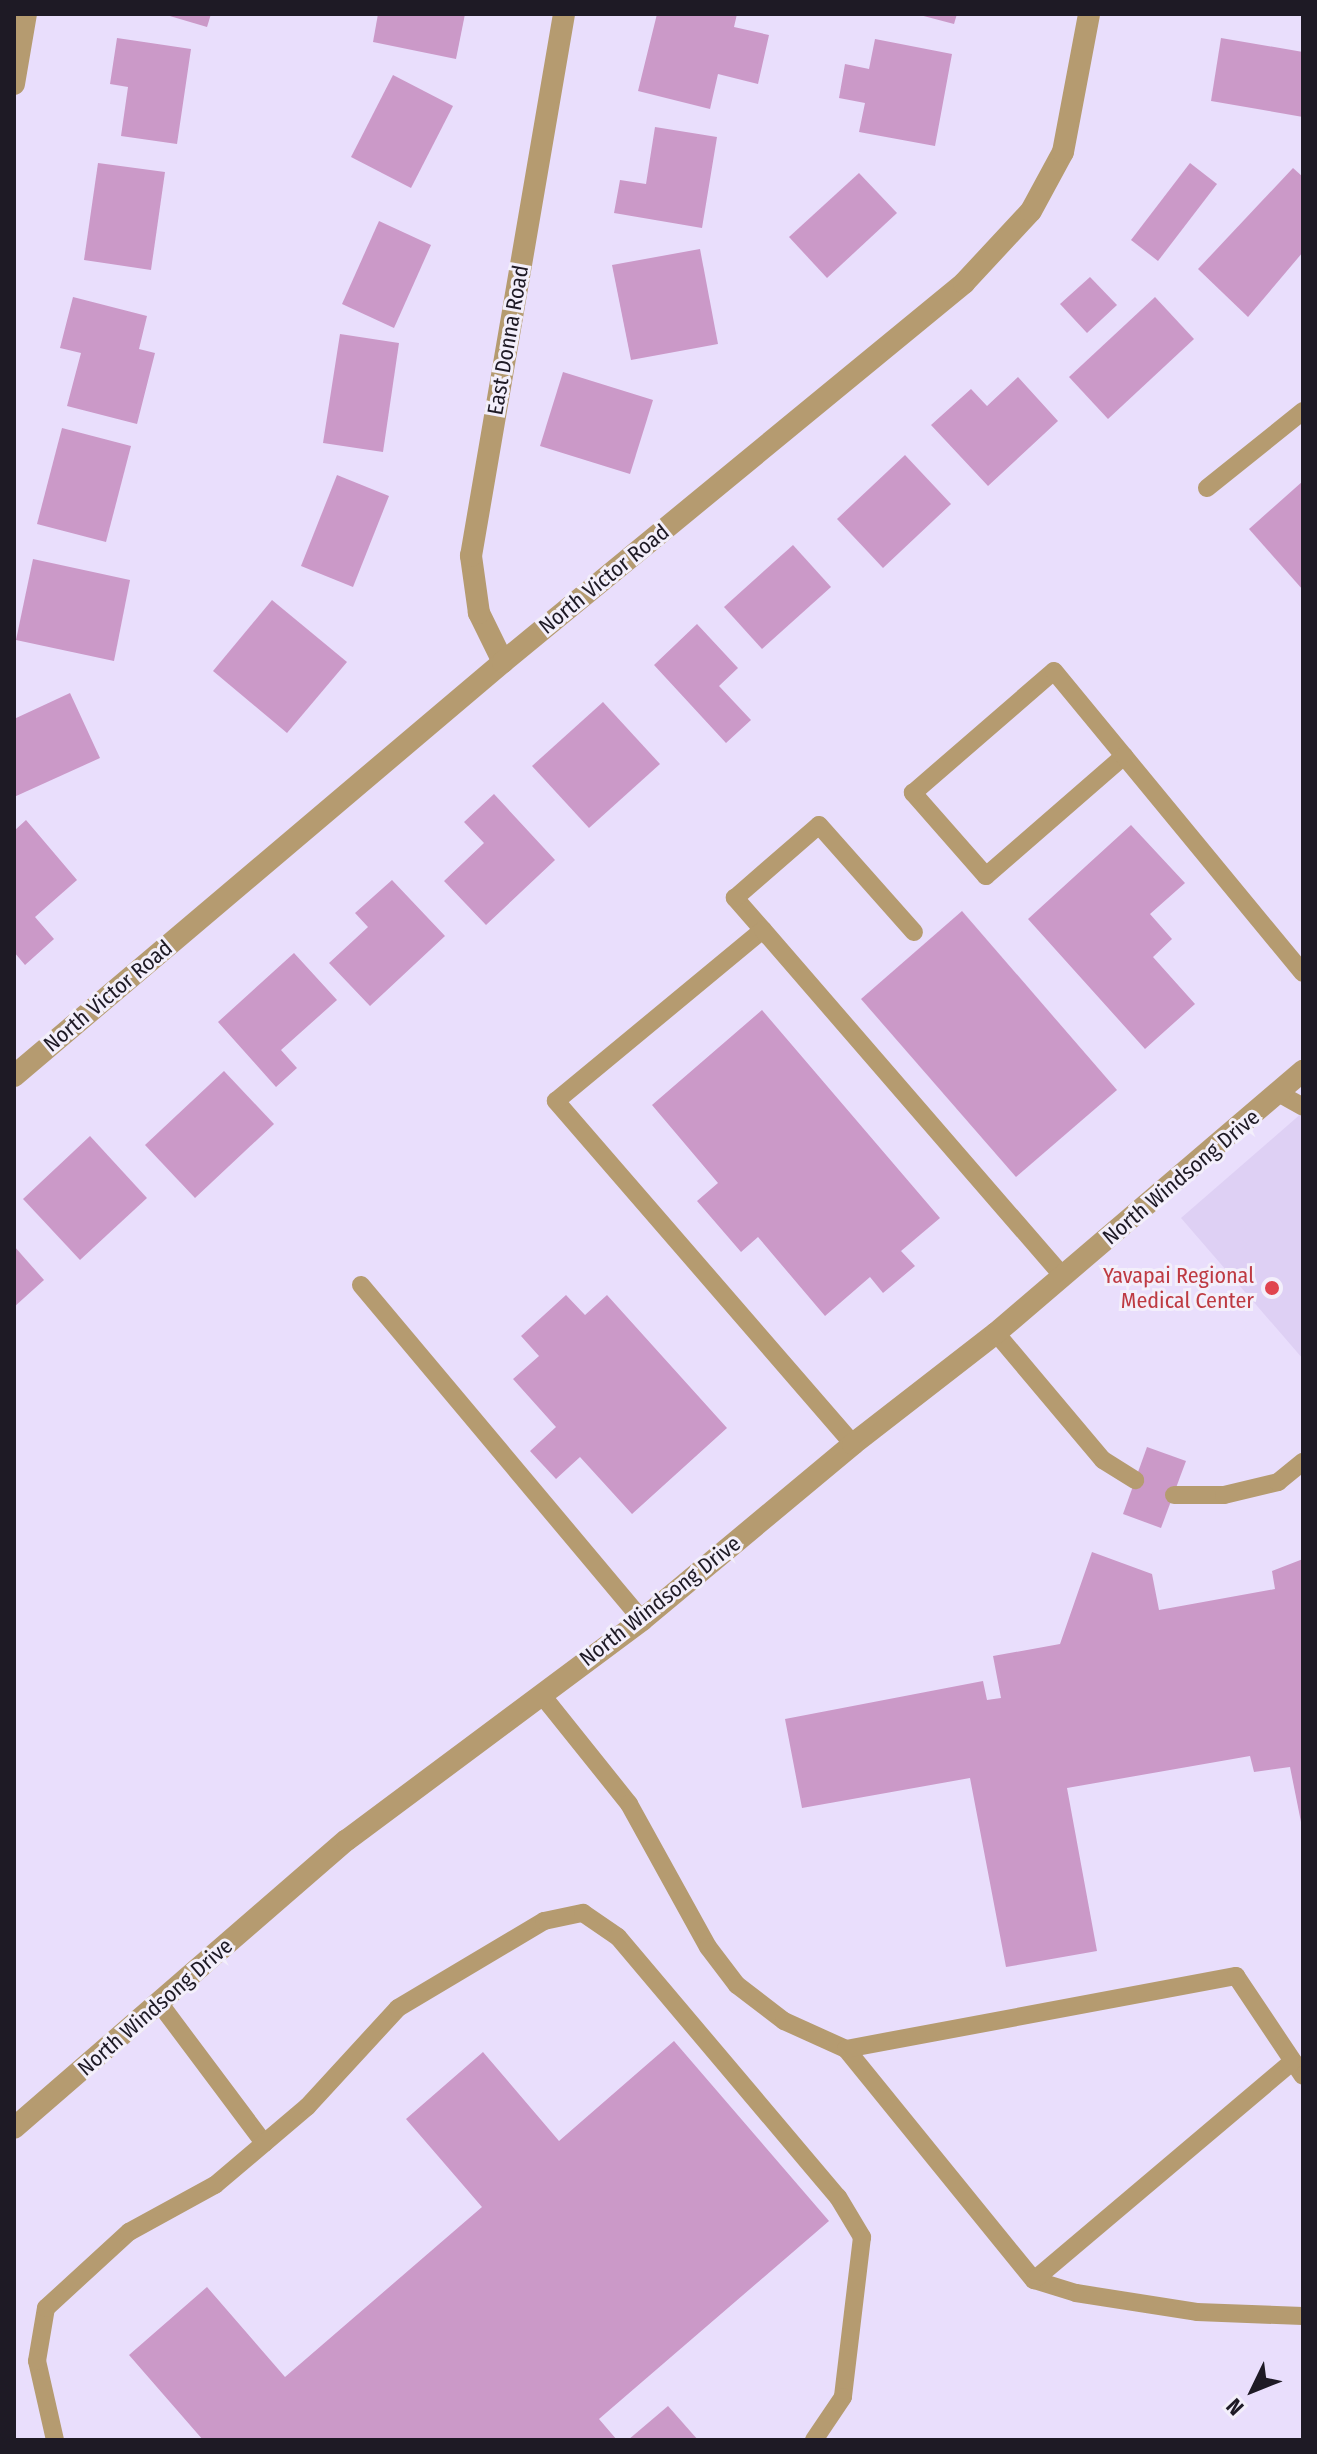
<!DOCTYPE html>
<style>
body{margin:0}
#map{position:relative;width:1317px;height:2454px;overflow:hidden;background:#e9defc;font-family:"Fira Sans Condensed",sans-serif}
div>[style]{position:absolute}
.built>*{inset:0;background:#ded0f4}
.building>*{inset:0;background:#cb99c8}
.service>*{height:18px;margin:-9px;padding:0 9px;transform-origin:9px;border-radius:9px;background:#b59b70}
.minor>*{height:22px;margin:-11px;padding:0 11px;transform-origin:11px;border-radius:11px;background:#b59b70}
.tertiary>*{height:22px;margin:-11px;padding:0 11px;transform-origin:11px;border-radius:11px;background:#b59b70}
.dots>*{width:22px;height:22px;translate:-50% -50%;box-sizing:border-box;border:4px solid #f3effb;border-radius:50%}
span{translate:-50% -50%;white-space:nowrap;text-align:center;line-height:1.15;-webkit-text-stroke:6px #f3effb;paint-order:stroke}
.street-label{font-size:22px;color:#1e1a25}
.health-label{font-size:22px;color:#be3a42}
.right{translate:-100% -50%;text-align:right}
.frame{position:absolute;inset:0;border:16px solid #1e1a25;pointer-events:none}
.north{position:absolute;left:1213px;top:2350px;width:80px;height:80px;-webkit-text-stroke:6px #f3effb;paint-order:stroke;rotate:227deg;font-size:22px;font-weight:700;line-height:32px;text-align:center;color:#1e1a25}
.north::after{content:'';display:block;margin:auto;width:28px;height:36px;background:#1e1a25;clip-path:polygon(50% 0,100% 100%,50% 72%,0 100%)}
</style>
<div id="map">
<div class="built">
<i style="clip-path:polygon(1303px 1112px,1303px 1359px,1181px 1218px)"></i>
</div>
<div class="building">
<i style="clip-path:polygon(163px 14px,211px 14px,207px 27px)"></i>
<i style="clip-path:polygon(378px 14px,465px 14px,456px 59px,373px 42px)"></i>
<i style="clip-path:polygon(657px 14px,737px 14px,734px 27px,769px 35px,758px 84px,718px 74px,710px 109px,638px 91px)"></i>
<i style="clip-path:polygon(916px 14px,957px 14px,954px 24px)"></i>
<i style="clip-path:polygon(117px 38px,191px 49px,177px 144px,121px 136px,128px 87px,110px 84px)"></i>
<i style="clip-path:polygon(1221px 38px,1303px 52px,1303px 117px,1211px 101px)"></i>
<i style="clip-path:polygon(875px 39px,952px 54px,935px 146px,859px 132px,865px 103px,839px 98px,845px 64px,869px 69px)"></i>
<i style="clip-path:polygon(393px 75px,453px 106px,411px 188px,351px 157px)"></i>
<i style="clip-path:polygon(655px 127px,717px 137px,702px 228px,614px 213px,620px 180px,646px 184px)"></i>
<i style="clip-path:polygon(98px 163px,165px 172px,151px 270px,84px 260px)"></i>
<i style="clip-path:polygon(1190px 163px,1217px 184px,1158px 261px,1131px 240px)"></i>
<i style="clip-path:polygon(1293px 168px,1303px 177px,1303px 252px,1248px 317px,1198px 269px)"></i>
<i style="clip-path:polygon(859px 173px,897px 213px,827px 278px,789px 237px)"></i>
<i style="clip-path:polygon(379px 221px,431px 245px,394px 328px,342px 304px)"></i>
<i style="clip-path:polygon(700px 249px,718px 344px,631px 360px,612px 265px)"></i>
<i style="clip-path:polygon(1090px 277px,1117px 305px,1087px 333px,1060px 304px)"></i>
<i style="clip-path:polygon(73px 297px,147px 316px,139px 349px,155px 353px,137px 424px,67px 406px,81px 353px,60px 348px)"></i>
<i style="clip-path:polygon(1155px 297px,1194px 339px,1108px 419px,1069px 377px)"></i>
<i style="clip-path:polygon(340px 334px,399px 343px,383px 452px,323px 443px)"></i>
<i style="clip-path:polygon(563px 372px,653px 400px,630px 474px,540px 446px)"></i>
<i style="clip-path:polygon(1018px 377px,1058px 421px,988px 486px,931px 425px,971px 389px,987px 406px)"></i>
<i style="clip-path:polygon(62px 428px,131px 446px,106px 542px,37px 524px)"></i>
<i style="clip-path:polygon(905px 455px,951px 504px,883px 568px,837px 519px)"></i>
<i style="clip-path:polygon(337px 475px,389px 496px,353px 587px,301px 566px)"></i>
<i style="clip-path:polygon(1303px 481px,1303px 590px,1249px 529px)"></i>
<i style="clip-path:polygon(793px 545px,831px 587px,762px 649px,724px 607px)"></i>
<i style="clip-path:polygon(33px 559px,130px 580px,114px 661px,16px 640px)"></i>
<i style="clip-path:polygon(272px 600px,347px 662px,287px 733px,213px 671px)"></i>
<i style="clip-path:polygon(697px 624px,738px 668px,719px 686px,751px 720px,726px 743px,654px 665px)"></i>
<i style="clip-path:polygon(70px 693px,100px 758px,14px 797px,14px 719px)"></i>
<i style="clip-path:polygon(603px 702px,660px 764px,589px 828px,532px 766px)"></i>
<i style="clip-path:polygon(494px 794px,555px 860px,486px 925px,444px 881px,484px 843px,464px 822px)"></i>
<i style="clip-path:polygon(26px 820px,77px 880px,35px 917px,54px 939px,25px 965px,14px 952px,14px 831px)"></i>
<i style="clip-path:polygon(1131px 825px,1185px 883px,1150px 914px,1172px 939px,1153px 957px,1195px 1004px,1145px 1049px,1028px 919px)"></i>
<i style="clip-path:polygon(392px 880px,445px 936px,370px 1006px,329px 963px,368px 927px,355px 913px)"></i>
<i style="clip-path:polygon(962px 911px,1117px 1090px,1016px 1177px,861px 999px)"></i>
<i style="clip-path:polygon(294px 953px,337px 1000px,281px 1050px,297px 1068px,276px 1087px,218px 1022px)"></i>
<i style="clip-path:polygon(762px 1010px,940px 1218px,901px 1251px,915px 1266px,883px 1293px,870px 1277px,825px 1316px,758px 1237px,741px 1252px,697px 1201px,718px 1183px,652px 1105px)"></i>
<i style="clip-path:polygon(224px 1071px,274px 1124px,195px 1198px,145px 1145px)"></i>
<i style="clip-path:polygon(90px 1136px,147px 1198px,80px 1260px,23px 1199px)"></i>
<i style="clip-path:polygon(14px 1246px,44px 1280px,14px 1307px)"></i>
<i style="clip-path:polygon(566px 1295px,585px 1315px,607px 1295px,727px 1428px,632px 1514px,580px 1457px,556px 1479px,530px 1451px,556px 1427px,513px 1379px,539px 1356px,521px 1336px)"></i>
<i style="clip-path:polygon(1147px 1447px,1186px 1461px,1161px 1528px,1123px 1514px)"></i>
<i style="clip-path:polygon(1092px 1552px,1152px 1574px,1159px 1610px,1275px 1589px,1272px 1571px,1303px 1559px,1303px 1832px,1290px 1767px,1254px 1772px,1250px 1756px,1067px 1788px,1097px 1951px,1006px 1967px,970px 1778px,802px 1808px,785px 1719px,983px 1681px,987px 1700px,1001px 1698px,993px 1656px,1060px 1644px)"></i>
<i style="clip-path:polygon(674px 2041px,829px 2221px,599px 2419px,617px 2440px,203px 2440px,129px 2355px,207px 2287px,285px 2377px,482px 2207px,406px 2119px,483px 2052px,559px 2141px)"></i>
<i style="clip-path:polygon(668px 2406px,698px 2440px,628px 2440px)"></i>
</div>
<div class="service">
<i style="left:1207px;top:488px;width:123px;rotate:-38.7deg"></i>
<i style="left:1124px;top:756px;width:183px;rotate:139deg"></i>
<i style="left:986px;top:876px;width:111px;rotate:-131.3deg"></i>
<i style="left:913px;top:793px;width:186px;rotate:-40.9deg"></i>
<i style="left:1054px;top:671px;width:110px;rotate:50.5deg"></i>
<i style="left:1124px;top:756px;width:281px;rotate:50.5deg"></i>
<i style="left:763px;top:930px;width:43px;rotate:-131.2deg"></i>
<i style="left:735px;top:898px;width:111px;rotate:-41deg"></i>
<i style="left:819px;top:825px;width:143px;rotate:48.4deg"></i>
<i style="left:1280px;top:1094px;width:26px;rotate:29deg"></i>
<i style="left:361px;top:1285px;width:437px;rotate:50deg"></i>
<i style="left:996px;top:1333px;width:166px;rotate:49.9deg"></i>
<i style="left:1103px;top:1460px;width:38px;rotate:32deg"></i>
<i style="left:853px;top:1444px;width:454px;rotate:-130.9deg"></i>
<i style="left:556px;top:1101px;width:268px;rotate:-39.6deg"></i>
<i style="left:763px;top:930px;width:458px;rotate:49.1deg"></i>
<i style="left:1174px;top:1495px;width:50px"></i>
<i style="left:1224px;top:1495px;width:56px;rotate:-13.5deg"></i>
<i style="left:1278px;top:1482px;width:32px;rotate:-39deg"></i>
<i style="left:541px;top:1694px;width:141px;rotate:51.3deg"></i>
<i style="left:629px;top:1804px;width:163px;rotate:61.1deg"></i>
<i style="left:708px;top:1947px;width:48px;rotate:52.7deg"></i>
<i style="left:737px;top:1985px;width:59px;rotate:37.5deg"></i>
<i style="left:784px;top:2021px;width:68px;rotate:24.3deg"></i>
<i style="left:846px;top:2049px;width:298px;rotate:50.9deg"></i>
<i style="left:1034px;top:2280px;width:44px;rotate:17.2deg"></i>
<i style="left:1076px;top:2293px;width:122px;rotate:8.9deg"></i>
<i style="left:1197px;top:2312px;width:106px;rotate:2.2deg"></i>
<i style="left:160px;top:2004px;width:174px;rotate:53.2deg"></i>
<i style="left:846px;top:2049px;width:397px;rotate:-10.6deg"></i>
<i style="left:1236px;top:1976px;width:120px;rotate:56.2deg"></i>
<i style="left:1034px;top:2280px;width:339px;rotate:-40.2deg"></i>
<i style="left:55px;top:2440px;width:81px;rotate:-102.8deg"></i>
<i style="left:37px;top:2361px;width:54px;rotate:-80.4deg"></i>
<i style="left:46px;top:2308px;width:113px;rotate:-42.5deg"></i>
<i style="left:129px;top:2232px;width:98px;rotate:-28.7deg"></i>
<i style="left:215px;top:2185px;width:121px;rotate:-40.3deg"></i>
<i style="left:307px;top:2107px;width:134px;rotate:-47.4deg"></i>
<i style="left:398px;top:2008px;width:170px;rotate:-30.8deg"></i>
<i style="left:544px;top:1921px;width:40px;rotate:-12deg"></i>
<i style="left:583px;top:1913px;width:42px;rotate:34.4deg"></i>
<i style="left:618px;top:1937px;width:341px;rotate:49.8deg"></i>
<i style="left:838px;top:2197px;width:47px;rotate:59deg"></i>
<i style="left:862px;top:2237px;width:161px;rotate:96.8deg"></i>
<i style="left:843px;top:2397px;width:52px;rotate:124deg"></i>
</div>
<div class="minor">
<i style="left:14px;top:84px;width:71px;rotate:-80.3deg"></i>
<i style="left:503px;top:662px;width:55px;rotate:-116.1deg"></i>
<i style="left:479px;top:613px;width:58px;rotate:-98deg"></i>
<i style="left:471px;top:556px;width:550px;rotate:-80.26deg"></i>
<i style="left:14px;top:1076px;width:641px;rotate:-40.25deg"></i>
<i style="left:503px;top:662px;width:597px;rotate:-39.42deg"></i>
<i style="left:964px;top:283px;width:98px;rotate:-47.1deg"></i>
<i style="left:1031px;top:211px;width:67px;rotate:-61.5deg"></i>
<i style="left:1063px;top:152px;width:140px;rotate:-79.3deg"></i>
</div>
<div class="tertiary">
<i style="left:14px;top:2128px;width:440px;rotate:-40.9deg"></i>
<i style="left:347px;top:1840px;width:368px;rotate:-36.7deg"></i>
<i style="left:642px;top:1620px;width:275px;rotate:-39.8deg"></i>
<i style="left:853px;top:1444px;width:181px;rotate:-37.8deg"></i>
<i style="left:996px;top:1333px;width:404px;rotate:-40.5deg"></i>
</div>
<div class="dots">
<i style="left:1272px;top:1288px;background:#e0444e"></i>
</div>
<div class="street-label">
<span style="left:508px;top:340px;rotate:-80deg">East Donna Road</span>
<span style="left:604px;top:579px;rotate:-39deg">North Victor Road</span>
<span style="left:108px;top:996px;rotate:-40deg">North Victor Road</span>
<span style="left:1181px;top:1177px;rotate:-40deg">North Windsong Drive</span>
<span style="left:660px;top:1601px;rotate:-38deg">North Windsong Drive</span>
<span style="left:155px;top:2007px;rotate:-41deg">North Windsong Drive</span>
</div>
<div class="health-label">
<span class="right" style="left:1254px;top:1288px">Yavapai Regional<br>Medical Center</span>
</div>
<div class="frame"></div>
<div class="north">N</div>
</div>
